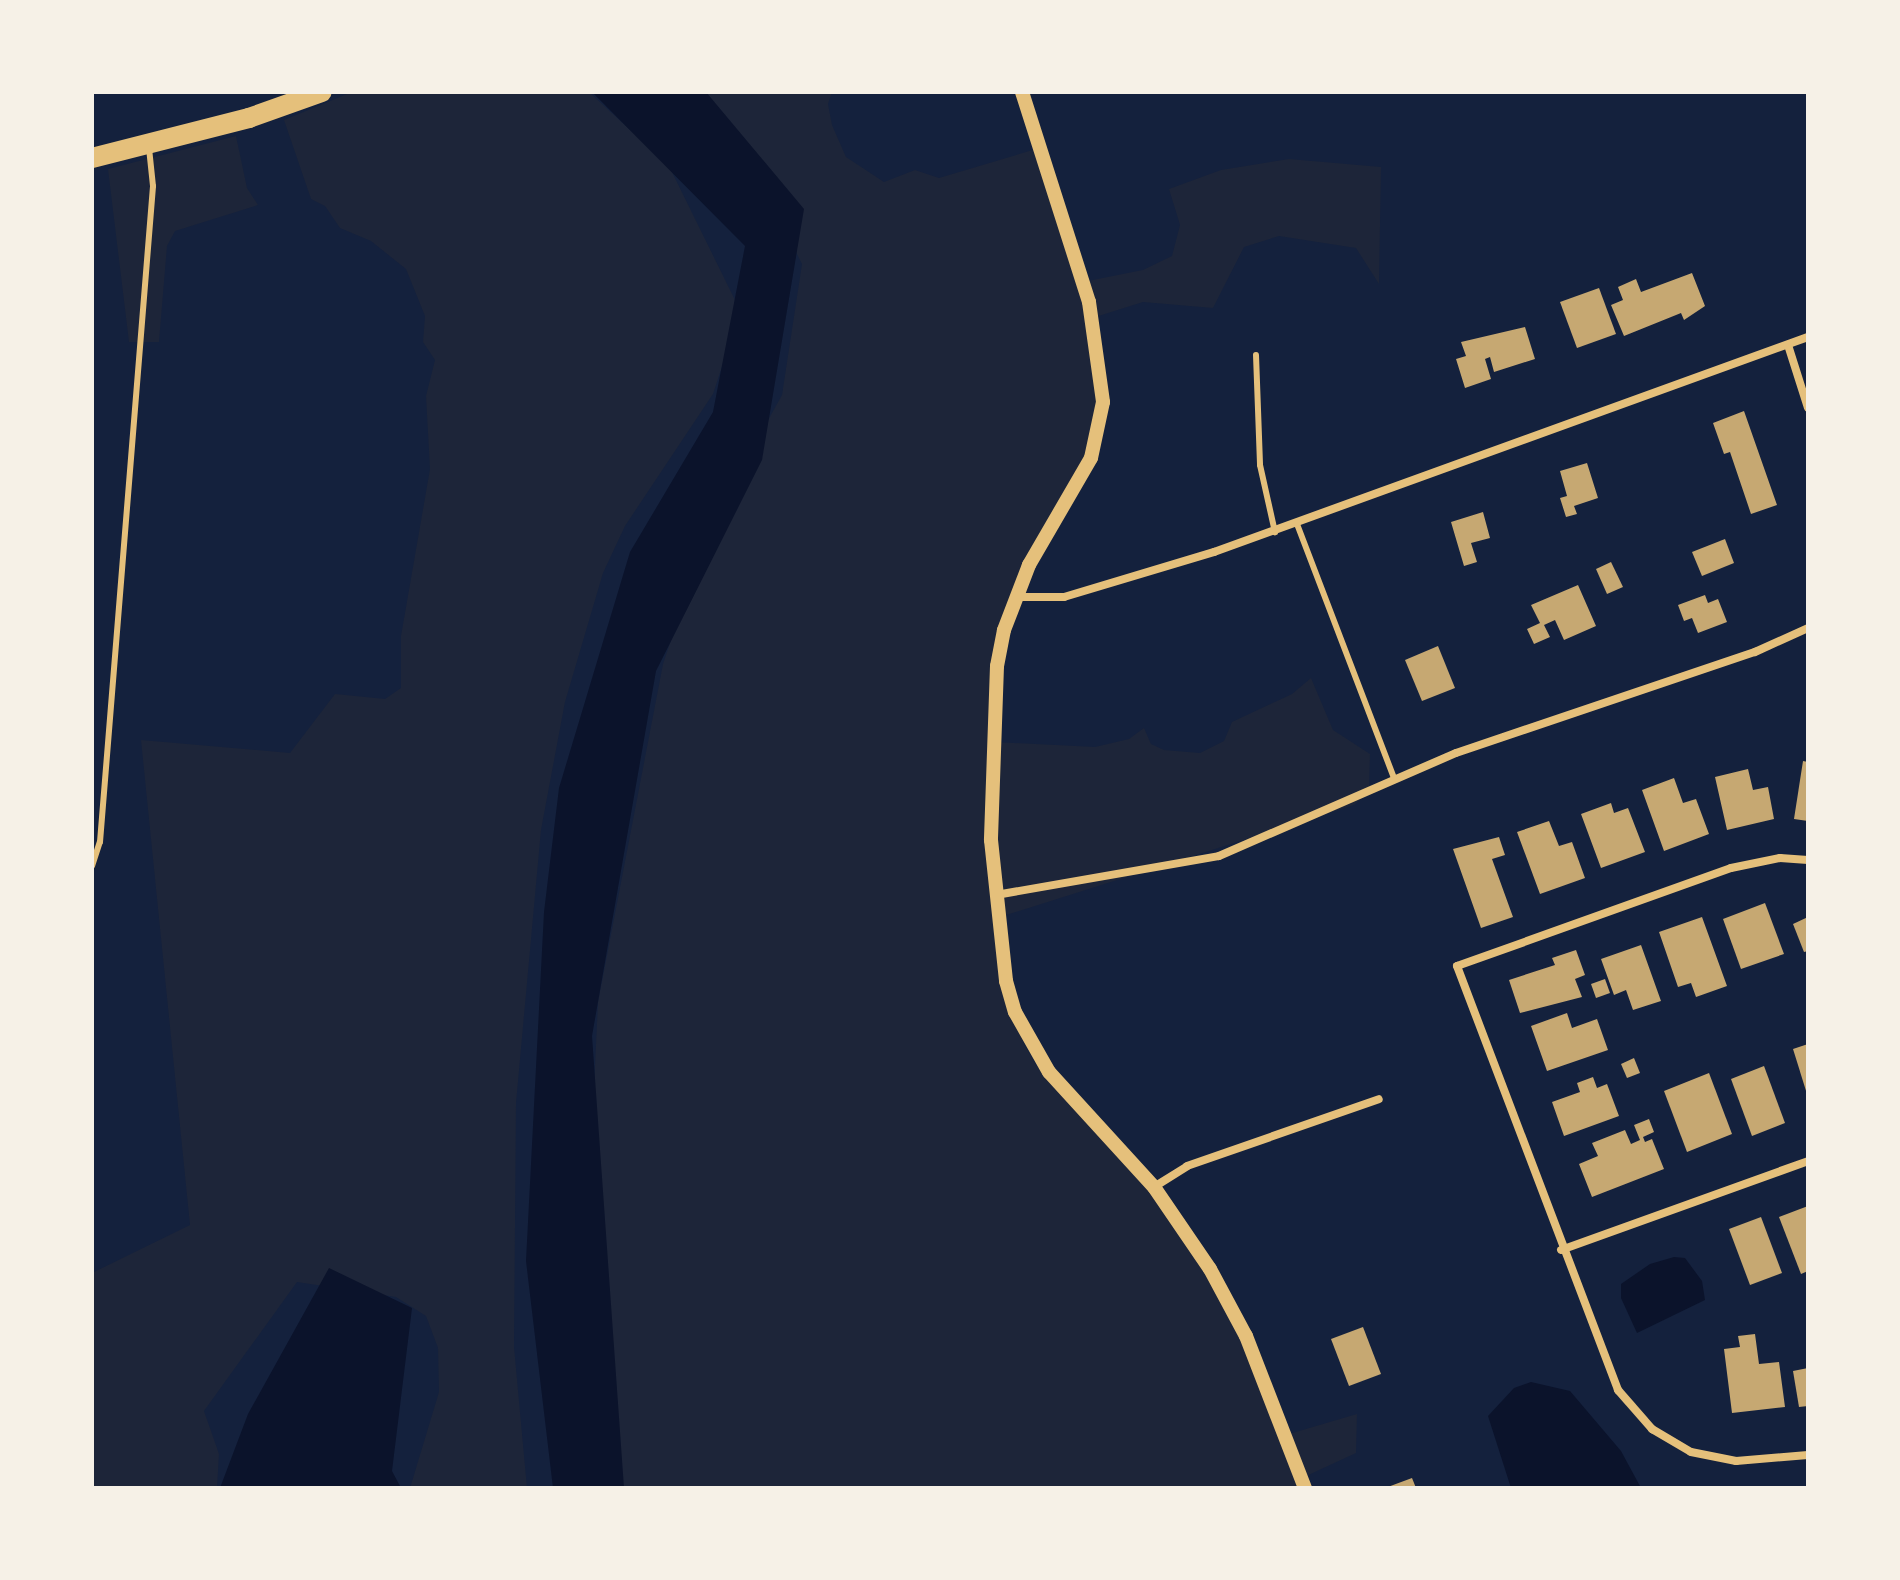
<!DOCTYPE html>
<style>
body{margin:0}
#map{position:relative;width:1900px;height:1580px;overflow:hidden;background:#14213d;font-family:"Asap Condensed",sans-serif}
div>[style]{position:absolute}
.green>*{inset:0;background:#1d2539}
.water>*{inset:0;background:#0b132b}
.building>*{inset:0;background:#c6a872}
.service>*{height:6px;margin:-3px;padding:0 3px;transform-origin:3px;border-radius:3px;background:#e5c07b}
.minor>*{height:8px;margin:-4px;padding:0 4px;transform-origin:4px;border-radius:4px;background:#e5c07b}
.tertiary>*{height:14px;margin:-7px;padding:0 7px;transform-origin:7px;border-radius:7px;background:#e5c07b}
.primary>*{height:20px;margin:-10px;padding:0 10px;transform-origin:10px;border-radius:10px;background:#e5c07b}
span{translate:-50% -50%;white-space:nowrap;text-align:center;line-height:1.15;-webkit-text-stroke:6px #f6f1e7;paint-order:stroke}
.frame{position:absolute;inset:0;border:94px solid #f6f1e7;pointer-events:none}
</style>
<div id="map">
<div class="green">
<i style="clip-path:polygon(352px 92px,589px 92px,669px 166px,735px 300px,733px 333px,713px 394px,625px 526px,603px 573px,565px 702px,541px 830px,516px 1103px,514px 1347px,527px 1488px,410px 1488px,439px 1392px,438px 1348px,426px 1316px,396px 1297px,297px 1282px,204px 1411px,219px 1454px,217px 1488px,92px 1488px,92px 1273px,190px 1225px,141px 740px,290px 753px,335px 694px,385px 699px,401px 688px,401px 636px,430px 469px,426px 396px,435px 360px,423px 342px,425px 316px,406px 269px,371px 241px,340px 228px,325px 206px,311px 199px,284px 120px)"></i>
<i style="clip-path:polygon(693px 92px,832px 92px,828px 104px,832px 125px,846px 157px,884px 182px,915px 170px,939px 178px,1036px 149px,1083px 282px,1143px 270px,1172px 256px,1180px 225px,1169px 189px,1221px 170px,1289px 159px,1381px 167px,1379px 284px,1356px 248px,1279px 236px,1244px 247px,1213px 308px,1143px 302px,1089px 319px,1103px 385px,1091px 456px,1007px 619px,994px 742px,1095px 747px,1129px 739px,1144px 728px,1151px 744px,1164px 750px,1200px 753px,1224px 741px,1232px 722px,1292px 694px,1311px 678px,1333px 730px,1370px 754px,1369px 792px,1354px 805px,997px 918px,1011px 1007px,1024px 1044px,1036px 1065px,1149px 1187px,1223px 1292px,1289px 1434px,1357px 1414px,1356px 1453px,1302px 1478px,1304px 1488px,606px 1488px,589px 1196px,598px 1002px,663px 664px,709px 526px,782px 395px,802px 264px,754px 169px)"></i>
<i style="clip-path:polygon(236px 136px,247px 188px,258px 205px,175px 231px,167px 246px,159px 342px,129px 342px,108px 169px)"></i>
</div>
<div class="water">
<i style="clip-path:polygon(592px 92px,706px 92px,804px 209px,762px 460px,656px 671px,592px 1036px,624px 1488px,553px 1488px,526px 1261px,544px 912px,559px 788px,630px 552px,713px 412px,745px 246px)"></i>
<i style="clip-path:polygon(1674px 1257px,1685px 1258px,1702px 1281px,1705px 1300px,1637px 1333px,1621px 1298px,1621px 1284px,1650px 1264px)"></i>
<i style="clip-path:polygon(329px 1268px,412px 1308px,392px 1471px,401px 1488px,220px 1488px,248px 1414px)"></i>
<i style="clip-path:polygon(1531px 1382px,1570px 1391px,1621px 1451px,1641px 1488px,1511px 1488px,1488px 1416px,1514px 1388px)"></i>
</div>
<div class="building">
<i style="clip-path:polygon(1692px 273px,1705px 306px,1684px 320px,1681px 313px,1624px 336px,1611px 305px,1623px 300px,1618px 287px,1636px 279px,1641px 292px)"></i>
<i style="clip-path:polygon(1599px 288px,1616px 334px,1577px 348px,1560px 302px)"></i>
<i style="clip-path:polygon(1525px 327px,1535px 359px,1494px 372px,1490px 357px,1485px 359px,1491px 379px,1465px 388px,1456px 359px,1466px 356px,1461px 342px)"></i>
<i style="clip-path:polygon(1744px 411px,1777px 505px,1751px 514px,1730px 452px,1724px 454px,1713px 423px)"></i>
<i style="clip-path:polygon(1587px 463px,1598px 498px,1574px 506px,1577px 514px,1566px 517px,1560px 498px,1567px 496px,1560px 471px)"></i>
<i style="clip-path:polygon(1483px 512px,1490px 538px,1471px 543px,1477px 562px,1464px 566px,1451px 522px)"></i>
<i style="clip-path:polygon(1725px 539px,1734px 563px,1702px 576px,1692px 552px)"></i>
<i style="clip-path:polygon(1611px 562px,1623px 587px,1607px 594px,1596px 569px)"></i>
<i style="clip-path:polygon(1578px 585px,1596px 626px,1564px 640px,1555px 620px,1544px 625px,1550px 637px,1534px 644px,1527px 629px,1540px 623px,1531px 605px)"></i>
<i style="clip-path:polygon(1705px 595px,1708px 603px,1718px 599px,1727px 622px,1698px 633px,1692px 618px,1684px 621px,1678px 605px)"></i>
<i style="clip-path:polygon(1438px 646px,1455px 688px,1422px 701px,1405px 660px)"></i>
<i style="clip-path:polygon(1803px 761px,1808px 762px,1808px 821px,1794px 819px)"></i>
<i style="clip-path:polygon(1748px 769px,1753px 790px,1768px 787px,1774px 819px,1727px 830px,1715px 777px)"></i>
<i style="clip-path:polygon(1674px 778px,1683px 803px,1696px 799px,1709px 834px,1664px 851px,1642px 790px)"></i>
<i style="clip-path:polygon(1611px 803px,1614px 813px,1628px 808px,1645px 852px,1601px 868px,1581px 814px)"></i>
<i style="clip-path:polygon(1549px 821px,1559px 846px,1572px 842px,1585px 878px,1540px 894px,1517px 832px)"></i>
<i style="clip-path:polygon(1499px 837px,1505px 855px,1492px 859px,1513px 917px,1481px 928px,1453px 849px)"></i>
<i style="clip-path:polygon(1765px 903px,1784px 954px,1741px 969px,1723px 919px)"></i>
<i style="clip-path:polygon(1702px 917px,1727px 986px,1696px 997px,1691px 983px,1678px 987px,1659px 932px)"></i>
<i style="clip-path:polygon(1808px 917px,1808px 951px,1804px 952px,1793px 924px)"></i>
<i style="clip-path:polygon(1641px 945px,1661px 1001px,1633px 1010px,1626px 990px,1614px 995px,1601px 959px)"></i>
<i style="clip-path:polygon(1576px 950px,1585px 975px,1575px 979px,1582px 997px,1520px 1013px,1509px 980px,1555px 965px,1552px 958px)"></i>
<i style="clip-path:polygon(1605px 979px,1610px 993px,1596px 998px,1591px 984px)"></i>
<i style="clip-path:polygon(1567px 1013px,1572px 1028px,1597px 1019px,1608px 1050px,1547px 1071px,1531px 1026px)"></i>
<i style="clip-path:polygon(1808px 1044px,1808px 1094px,1807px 1094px,1793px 1049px)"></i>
<i style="clip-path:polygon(1634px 1058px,1640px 1073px,1627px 1078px,1621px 1064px)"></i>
<i style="clip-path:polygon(1764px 1066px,1785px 1123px,1752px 1136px,1731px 1079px)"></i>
<i style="clip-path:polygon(1709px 1073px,1732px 1134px,1687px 1152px,1664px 1091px)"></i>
<i style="clip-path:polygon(1593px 1077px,1597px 1088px,1607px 1084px,1619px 1116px,1564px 1136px,1552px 1102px,1580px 1092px,1577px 1083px)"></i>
<i style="clip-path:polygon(1649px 1119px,1654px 1132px,1643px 1137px,1645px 1142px,1652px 1139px,1664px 1169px,1592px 1197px,1579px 1164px,1598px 1156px,1592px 1143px,1625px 1130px,1631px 1144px,1640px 1140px,1634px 1125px)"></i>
<i style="clip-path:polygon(1808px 1206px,1808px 1271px,1801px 1274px,1779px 1217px)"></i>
<i style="clip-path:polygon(1761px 1217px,1782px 1273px,1750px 1285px,1729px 1229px)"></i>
<i style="clip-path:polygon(1363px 1327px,1381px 1374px,1349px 1386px,1331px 1339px)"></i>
<i style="clip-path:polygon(1755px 1334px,1759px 1364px,1779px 1362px,1785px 1407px,1732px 1413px,1724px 1349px,1740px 1347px,1738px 1336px)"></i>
<i style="clip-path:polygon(1808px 1368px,1808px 1406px,1799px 1407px,1793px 1371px)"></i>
<i style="clip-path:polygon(1412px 1478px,1416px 1488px,1385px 1488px)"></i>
</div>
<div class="service">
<i style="left:1256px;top:355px;width:110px;rotate:87.9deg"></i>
<i style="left:1260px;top:465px;width:69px;rotate:77.4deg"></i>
<i style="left:1297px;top:524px;width:272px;rotate:69.1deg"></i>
<i style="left:92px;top:866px;width:25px;rotate:-72deg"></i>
<i style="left:100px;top:842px;width:658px;rotate:-85.38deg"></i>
<i style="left:153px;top:186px;width:39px;rotate:-96deg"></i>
</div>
<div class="minor">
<i style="left:1788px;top:345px;width:66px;rotate:72.4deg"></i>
<i style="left:1016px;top:597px;width:48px"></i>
<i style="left:1064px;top:597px;width:157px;rotate:-16.7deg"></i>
<i style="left:1214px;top:552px;width:632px;rotate:-19.9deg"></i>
<i style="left:1808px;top:860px;width:28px;rotate:-176deg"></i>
<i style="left:1780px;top:858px;width:50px;rotate:168.5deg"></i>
<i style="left:1731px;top:868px;width:291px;rotate:160.3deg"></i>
<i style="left:1457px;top:966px;width:454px;rotate:69.2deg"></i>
<i style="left:1618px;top:1390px;width:52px;rotate:48.9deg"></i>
<i style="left:1652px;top:1429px;width:45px;rotate:30.5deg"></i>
<i style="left:1691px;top:1452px;width:46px;rotate:11.3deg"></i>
<i style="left:1736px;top:1461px;width:72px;rotate:-4.8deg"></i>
<i style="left:996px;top:895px;width:226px;rotate:-9.9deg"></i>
<i style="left:1219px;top:856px;width:258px;rotate:-23.5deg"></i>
<i style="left:1456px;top:753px;width:316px;rotate:-18.7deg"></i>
<i style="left:1755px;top:652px;width:58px;rotate:-24.4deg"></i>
<i style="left:1154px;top:1187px;width:39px;rotate:-32deg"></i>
<i style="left:1187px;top:1166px;width:203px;rotate:-19.2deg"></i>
<i style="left:1561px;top:1250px;width:263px;rotate:-19.8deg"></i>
</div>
<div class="tertiary">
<i style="left:1022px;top:92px;width:220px;rotate:72.3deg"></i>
<i style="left:1089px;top:302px;width:101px;rotate:82deg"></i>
<i style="left:1103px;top:402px;width:57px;rotate:102.1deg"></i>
<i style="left:1091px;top:458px;width:124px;rotate:120.1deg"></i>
<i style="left:1029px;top:565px;width:70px;rotate:111deg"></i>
<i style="left:1004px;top:630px;width:37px;rotate:101deg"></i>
<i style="left:997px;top:666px;width:174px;rotate:92deg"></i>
<i style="left:991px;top:840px;width:142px;rotate:83.9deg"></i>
<i style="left:1006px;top:981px;width:32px;rotate:74deg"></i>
<i style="left:1015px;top:1012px;width:69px;rotate:60.5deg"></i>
<i style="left:1049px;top:1072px;width:156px;rotate:47.6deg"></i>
<i style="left:1154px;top:1187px;width:99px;rotate:55.7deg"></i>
<i style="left:1210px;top:1269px;width:76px;rotate:61.8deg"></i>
<i style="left:1246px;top:1336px;width:163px;rotate:68.8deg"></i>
</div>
<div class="primary">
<i style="left:92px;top:158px;width:162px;rotate:-14.3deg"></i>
<i style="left:249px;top:118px;width:77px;rotate:-19.6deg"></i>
</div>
<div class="frame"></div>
</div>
